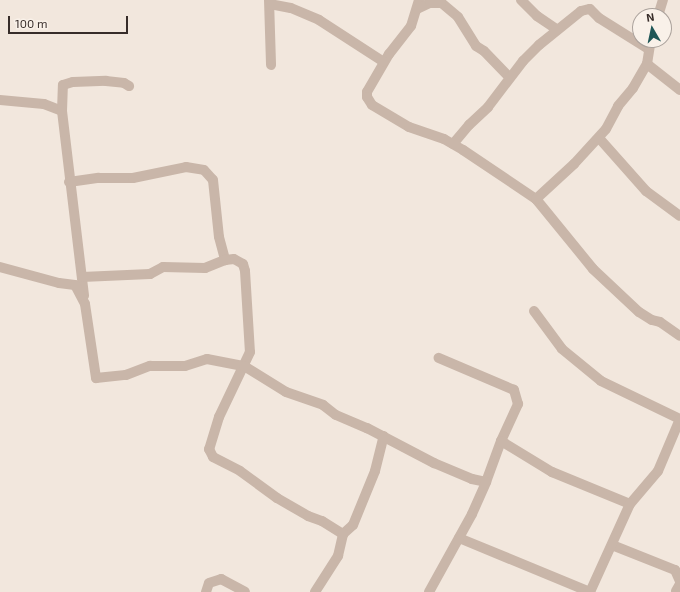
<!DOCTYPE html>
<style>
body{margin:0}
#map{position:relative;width:680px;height:592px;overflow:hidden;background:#f2e7dd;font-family:"Exo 2",sans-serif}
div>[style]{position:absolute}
.minor>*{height:10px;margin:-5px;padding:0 5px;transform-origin:5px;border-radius:5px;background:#c9b6a9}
span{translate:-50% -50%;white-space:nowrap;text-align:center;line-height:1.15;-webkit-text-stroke:3.5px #f9f1e9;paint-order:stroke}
.north{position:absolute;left:632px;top:8px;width:40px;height:40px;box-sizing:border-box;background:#f9f1e9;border:1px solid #aba29c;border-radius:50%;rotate:351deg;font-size:11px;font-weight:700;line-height:16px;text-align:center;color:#372c29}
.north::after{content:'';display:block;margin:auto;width:14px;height:18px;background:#205757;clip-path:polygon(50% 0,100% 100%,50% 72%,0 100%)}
.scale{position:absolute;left:8px;top:16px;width:120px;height:18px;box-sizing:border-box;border:2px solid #372c29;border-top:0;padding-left:5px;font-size:12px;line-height:14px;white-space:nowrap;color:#372c29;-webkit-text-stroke:3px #f9f1e9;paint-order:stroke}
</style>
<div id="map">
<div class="minor">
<i style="left:269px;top:0;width:65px;rotate:88.2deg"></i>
<i style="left:419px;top:0;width:27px;rotate:107deg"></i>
<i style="left:411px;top:26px;width:36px;rotate:128deg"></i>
<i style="left:389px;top:54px;width:44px;rotate:120.1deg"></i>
<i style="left:367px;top:92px;width:5px;rotate:90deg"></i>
<i style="left:367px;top:97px;width:9px;rotate:58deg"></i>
<i style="left:372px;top:105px;width:43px;rotate:30.7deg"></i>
<i style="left:409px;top:127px;width:37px;rotate:19deg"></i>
<i style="left:444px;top:139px;width:22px;rotate:30deg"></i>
<i style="left:463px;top:150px;width:88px;rotate:33.9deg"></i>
<i style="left:536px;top:199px;width:90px;rotate:50.8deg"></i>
<i style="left:593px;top:269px;width:63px;rotate:43.1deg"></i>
<i style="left:639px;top:312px;width:15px;rotate:32deg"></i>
<i style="left:652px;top:320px;width:8px;rotate:14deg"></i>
<i style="left:660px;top:322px;width:24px;rotate:35deg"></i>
<i style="left:438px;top:0;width:26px;rotate:40deg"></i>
<i style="left:458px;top:17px;width:34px;rotate:58deg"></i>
<i style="left:476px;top:46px;width:9px;rotate:32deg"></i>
<i style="left:484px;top:51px;width:32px;rotate:46deg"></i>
<i style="left:521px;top:0;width:23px;rotate:45deg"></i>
<i style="left:537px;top:16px;width:23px;rotate:34deg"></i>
<i style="left:270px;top:4px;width:21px;rotate:11deg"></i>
<i style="left:291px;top:8px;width:30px;rotate:23deg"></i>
<i style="left:319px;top:20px;width:77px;rotate:32.9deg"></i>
<i style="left:417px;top:9px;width:14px;rotate:-25deg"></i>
<i style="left:430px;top:3px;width:11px"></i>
<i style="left:658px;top:16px;width:17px;rotate:-73deg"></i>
<i style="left:647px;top:64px;width:42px;rotate:38.2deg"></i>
<i style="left:0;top:100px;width:44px;rotate:5.2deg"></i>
<i style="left:44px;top:104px;width:19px;rotate:21deg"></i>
<i style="left:62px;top:111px;width:186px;rotate:83.2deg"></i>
<i style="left:62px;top:111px;width:26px;rotate:-88deg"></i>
<i style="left:63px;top:85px;width:10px;rotate:-17deg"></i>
<i style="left:73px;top:82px;width:33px;rotate:-2deg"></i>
<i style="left:106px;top:81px;width:18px;rotate:6deg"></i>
<i style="left:124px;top:83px;width:6px;rotate:31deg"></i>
<i style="left:599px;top:138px;width:71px;rotate:48.4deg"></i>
<i style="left:646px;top:191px;width:42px;rotate:36.3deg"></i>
<i style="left:453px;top:144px;width:25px;rotate:-50deg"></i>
<i style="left:469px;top:125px;width:26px;rotate:-43deg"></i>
<i style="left:488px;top:107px;width:58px;rotate:-52.7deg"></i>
<i style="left:523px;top:61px;width:23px;rotate:-45deg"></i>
<i style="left:539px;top:45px;width:54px;rotate:-39deg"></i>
<i style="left:581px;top:11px;width:9px;rotate:-13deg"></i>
<i style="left:590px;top:9px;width:13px;rotate:45deg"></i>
<i style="left:599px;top:18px;width:57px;rotate:32deg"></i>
<i style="left:69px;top:182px;width:30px;rotate:-8deg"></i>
<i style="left:99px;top:178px;width:34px"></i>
<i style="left:133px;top:178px;width:54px;rotate:-11.7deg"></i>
<i style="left:186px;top:167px;width:18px;rotate:9deg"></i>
<i style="left:204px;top:170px;width:13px;rotate:48deg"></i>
<i style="left:213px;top:180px;width:57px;rotate:84deg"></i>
<i style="left:219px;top:237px;width:24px;rotate:75deg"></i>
<i style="left:225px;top:260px;width:9px;rotate:-6deg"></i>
<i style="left:234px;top:259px;width:10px;rotate:29deg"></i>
<i style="left:243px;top:264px;width:7px;rotate:74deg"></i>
<i style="left:245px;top:271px;width:81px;rotate:86.5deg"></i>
<i style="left:250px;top:352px;width:72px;rotate:115.5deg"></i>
<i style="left:219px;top:417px;width:34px;rotate:107deg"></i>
<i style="left:209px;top:449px;width:9px;rotate:63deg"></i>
<i style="left:213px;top:457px;width:30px;rotate:27deg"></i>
<i style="left:240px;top:471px;width:46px;rotate:36.1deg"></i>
<i style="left:277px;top:498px;width:36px;rotate:30deg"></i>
<i style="left:308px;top:516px;width:15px;rotate:20deg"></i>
<i style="left:322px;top:521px;width:25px;rotate:32deg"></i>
<i style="left:343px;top:534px;width:13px;rotate:-42deg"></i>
<i style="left:353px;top:525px;width:58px;rotate:-67.8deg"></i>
<i style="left:375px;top:471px;width:36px;rotate:-76deg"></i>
<i style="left:536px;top:199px;width:52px;rotate:-42.6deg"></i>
<i style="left:574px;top:164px;width:47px;rotate:-47.6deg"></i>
<i style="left:606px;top:129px;width:26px;rotate:-62deg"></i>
<i style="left:618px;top:106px;width:23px;rotate:-50deg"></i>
<i style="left:633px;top:88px;width:28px;rotate:-60deg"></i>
<i style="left:647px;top:64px;width:24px;rotate:-81deg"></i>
<i style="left:0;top:267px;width:61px;rotate:15.2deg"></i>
<i style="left:59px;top:283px;width:16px;rotate:7deg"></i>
<i style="left:75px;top:285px;width:21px;rotate:62deg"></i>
<i style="left:85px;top:304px;width:75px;rotate:81.5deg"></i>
<i style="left:96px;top:378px;width:30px;rotate:-6deg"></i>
<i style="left:126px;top:375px;width:26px;rotate:-21deg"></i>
<i style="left:150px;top:366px;width:35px"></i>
<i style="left:185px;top:366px;width:23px;rotate:-18deg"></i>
<i style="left:207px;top:359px;width:38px;rotate:11deg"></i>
<i style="left:244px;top:366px;width:49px;rotate:31.8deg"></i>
<i style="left:286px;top:392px;width:39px;rotate:19deg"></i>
<i style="left:323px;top:405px;width:16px;rotate:38deg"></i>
<i style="left:336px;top:415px;width:34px;rotate:23deg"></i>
<i style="left:367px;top:428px;width:76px;rotate:27.6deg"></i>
<i style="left:434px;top:463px;width:41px;rotate:22.8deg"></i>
<i style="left:472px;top:479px;width:14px;rotate:12deg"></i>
<i style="left:486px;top:482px;width:44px;rotate:-69.9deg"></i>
<i style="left:501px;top:441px;width:41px;rotate:-65.3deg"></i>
<i style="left:518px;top:404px;width:15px;rotate:-106deg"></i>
<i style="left:514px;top:390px;width:82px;rotate:-156.9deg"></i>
<i style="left:82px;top:277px;width:68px;rotate:-2.5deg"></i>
<i style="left:150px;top:274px;width:15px;rotate:-28deg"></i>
<i style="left:163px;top:267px;width:42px;rotate:1.4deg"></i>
<i style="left:205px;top:268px;width:22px;rotate:-22deg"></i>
<i style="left:534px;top:311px;width:47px;rotate:53.6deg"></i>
<i style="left:562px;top:349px;width:50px;rotate:39.4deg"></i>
<i style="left:601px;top:381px;width:88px;rotate:25.7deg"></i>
<i style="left:501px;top:441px;width:60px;rotate:31.3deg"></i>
<i style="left:552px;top:472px;width:84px;rotate:22.3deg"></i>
<i style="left:630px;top:504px;width:43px;rotate:-49.7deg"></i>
<i style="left:658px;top:471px;width:56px;rotate:-67.1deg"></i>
<i style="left:459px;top:538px;width:142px;rotate:22.4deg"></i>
<i style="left:612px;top:545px;width:68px;rotate:21.6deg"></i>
<i style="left:675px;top:570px;width:12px;rotate:66deg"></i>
<i style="left:676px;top:591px;width:8px;rotate:-60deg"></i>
<i style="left:206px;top:592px;width:9px;rotate:-72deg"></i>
<i style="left:209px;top:583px;width:13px;rotate:-18deg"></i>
<i style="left:221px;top:579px;width:27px;rotate:28deg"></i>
<i style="left:315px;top:592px;width:43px;rotate:-57.4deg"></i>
<i style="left:338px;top:556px;width:23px;rotate:-77deg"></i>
<i style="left:429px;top:592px;width:89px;rotate:-61.1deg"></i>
<i style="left:472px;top:514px;width:35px;rotate:-66deg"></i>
<i style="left:590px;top:592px;width:97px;rotate:-65.6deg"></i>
</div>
<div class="north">N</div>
<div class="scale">100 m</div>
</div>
